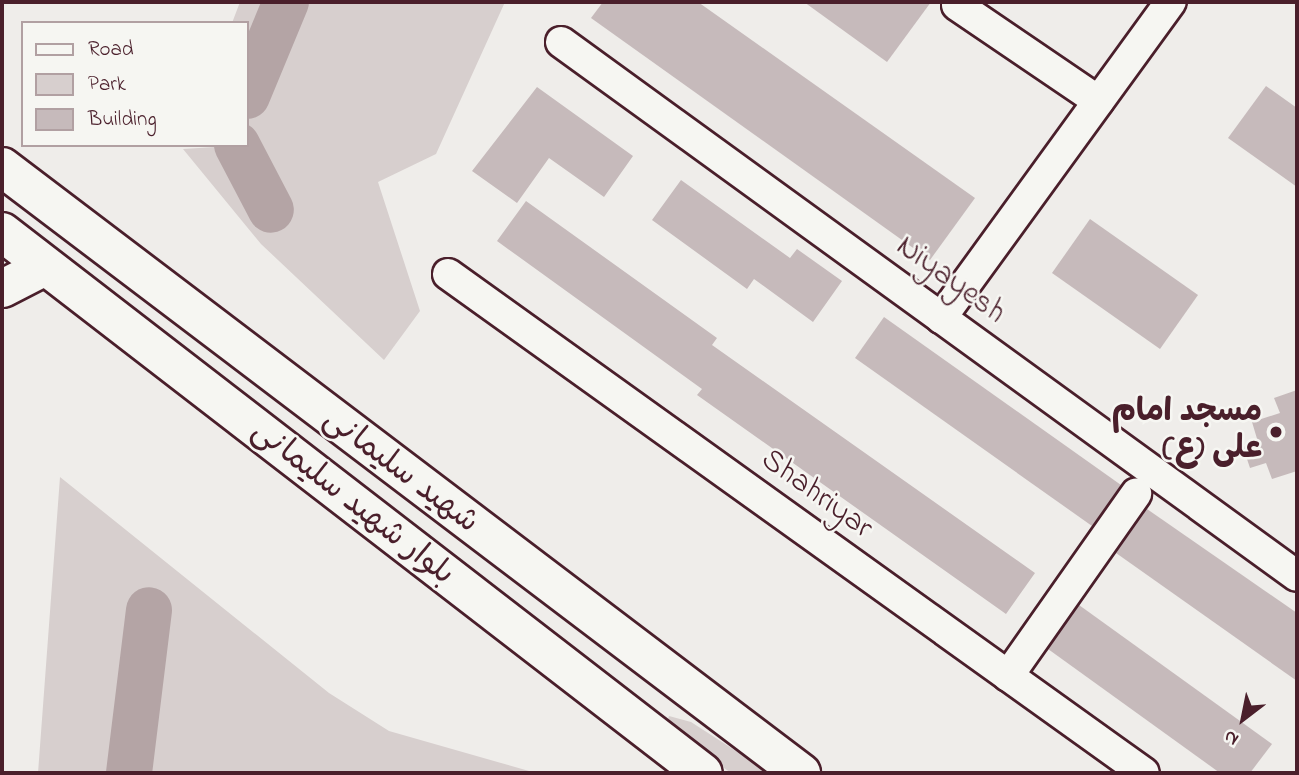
<!DOCTYPE html>
<meta charset="utf-8">
<style>
body{margin:0}
#map{position:relative;width:1299px;height:775px;overflow:hidden;background:#efedea;font-family:"Indie Flower","Playpen Sans Arabic",sans-serif}
div>[style]{position:absolute}
.green>*{inset:0;background:#d7cfce}
.river>*{height:46px;margin:-23px;padding:0 23px;transform-origin:23px;border-radius:23px;background:#b4a4a5}
.building>*{inset:0;background:#c6babb}
.roads{filter:drop-shadow(2px 0 #4a1f2b) drop-shadow(-2px 0 #4a1f2b) drop-shadow(0 2px #4a1f2b) drop-shadow(0 -2px #4a1f2b)}
.minor>*{height:30px;margin:-15px;padding:0 15px;transform-origin:15px;border-radius:15px;background:#f6f6f2}
.tertiary>*{height:37px;margin:-18.5px;padding:0 18.5px;transform-origin:18.5px;border-radius:18.5px;background:#f6f6f2}
.primary>*{height:38px;margin:-19px;padding:0 19px;transform-origin:19px;border-radius:19px;background:#f6f6f2}
.dots>*{width:19px;height:19px;translate:-50% -50%;box-sizing:border-box;border:4px solid #f6f6f2;border-radius:50%}
span{translate:-50% -50%;white-space:nowrap;text-align:center;line-height:1.15;-webkit-text-stroke:5px #f6f6f2;paint-order:stroke}
.street-label{font-size:32px;color:#4a1f2b}
.poi-label{font-size:32px;color:#4a1f2b;font-weight:700}
.right{translate:-100% -50%;text-align:right}
.frame{position:absolute;inset:0;border:4px solid #4a1f2b;pointer-events:none}
.legend{position:absolute;left:21px;top:21px;width:228px;height:126px;box-sizing:border-box;background:#f6f6f2;border:2px solid #b1a0a2;margin:0;padding:9px 12px;list-style:none;font-size:21px;color:#4a1f2b}
.legend li{display:flex;align-items:center;gap:14px;height:35px}
.legend b{width:35px;border:2px solid #b1a0a2}
.north{position:absolute;left:1208px;top:684px;width:70px;height:70px;-webkit-text-stroke:5px #f6f6f2;paint-order:stroke;rotate:212deg;font-size:19px;font-weight:700;line-height:28px;text-align:center;color:#4a1f2b}
.north::after{content:'';display:block;margin:auto;width:24px;height:32px;background:#4a1f2b;clip-path:polygon(50% 0,100% 100%,50% 72%,0 100%)}
</style>
<div id="map">
<div class="green">
<i style="clip-path:polygon(240px 2px,505px 2px,436px 154px,378px 182px,420px 311px,384px 360px,261px 244px,183px 149px,247px 145px,247px 23px,232px 23px)"></i>
<i style="clip-path:polygon(60px 477px,329px 693px,389px 731px,536px 773px,38px 773px)"></i>
<i style="clip-path:polygon(669px 716px,691px 722px,770px 773px,731px 773px,666px 726px)"></i>
</div>
<div class="river">
<i style="left:247px;top:96px;width:102px;rotate:-67.5deg"></i>
<i style="left:237px;top:145px;width:73px;rotate:62.4deg"></i>
<i style="left:129px;top:773px;width:164px;rotate:-83deg"></i>
</div>
<div class="building">
<i style="clip-path:polygon(603px 2px,698px 2px,975px 198px,930px 260px,591px 18px)"></i>
<i style="clip-path:polygon(804px 2px,931px 2px,887px 62px)"></i>
<i style="clip-path:polygon(1266px 86px,1297px 108px,1297px 187px,1228px 138px)"></i>
<i style="clip-path:polygon(537px 87px,633px 156px,604px 197px,549px 158px,517px 203px,472px 171px)"></i>
<i style="clip-path:polygon(681px 180px,790px 258px,797px 249px,842px 281px,813px 322px,754px 279px,747px 289px,652px 220px)"></i>
<i style="clip-path:polygon(526px 201px,717px 338px,712px 345px,1035px 573px,1006px 614px,697px 395px,702px 389px,497px 241px)"></i>
<i style="clip-path:polygon(1090px 219px,1198px 295px,1160px 349px,1052px 273px)"></i>
<i style="clip-path:polygon(884px 317px,1121px 485px,1092px 526px,855px 358px)"></i>
<i style="clip-path:polygon(1297px 390px,1297px 471px,1272px 479px,1266px 463px,1250px 468px,1243px 447px,1258px 442px,1252px 422px,1280px 413px,1274px 398px)"></i>
<i style="clip-path:polygon(1147px 509px,1297px 613px,1297px 681px,1116px 553px)"></i>
<i style="clip-path:polygon(1079px 605px,1272px 744px,1250px 773px,1220px 773px,1048px 649px)"></i>
</div>
<div class="roads">
<div class="minor">
<i style="left:957px;top:5px;width:171px;rotate:34.2deg"></i>
<i style="left:561px;top:42px;width:909px;rotate:35.96deg"></i>
<i style="left:448px;top:274px;width:856px;rotate:35.64deg"></i>
<i style="left:941px;top:318px;width:391px;rotate:-54deg"></i>
<i style="left:1008px;top:676px;width:223px;rotate:-54.9deg"></i>
</div>
<div class="tertiary">
<i style="left:2px;top:288px;width:48px;rotate:-27.1deg"></i>
</div>
<div class="primary">
<i style="left:2px;top:167px;width:1003px;rotate:37.18deg"></i>
<i style="left:2px;top:232px;width:885px;rotate:37.66deg"></i>
</div>
</div>
<div class="dots">
<i style="left:1276px;top:432px;background:#4a1f2b"></i>
</div>
<div class="street-label">
<span style="left:950px;top:281px;rotate:36deg">Niyayesh</span>
<span style="left:400px;top:472px;rotate:37deg">شهید سلیمانی</span>
<span style="left:816px;top:495px;rotate:36deg">Shahriyar</span>
<span style="left:352px;top:504px;rotate:38deg">بلوار شهید سلیمانی</span>
</div>
<div class="poi-label">
<span class="right" style="left:1262px;top:432px">مسجد امام<br>علی (ع)</span>
</div>
<div class="frame"></div>
<ul class="legend">
<li><b style="height:9px;background:#f6f6f2"></b>Road</li>
<li><b style="height:19px;background:#d7cfce"></b>Park</li>
<li><b style="height:19px;background:#c6babb"></b>Building</li>
</ul>
<div class="north">N</div>
</div>
